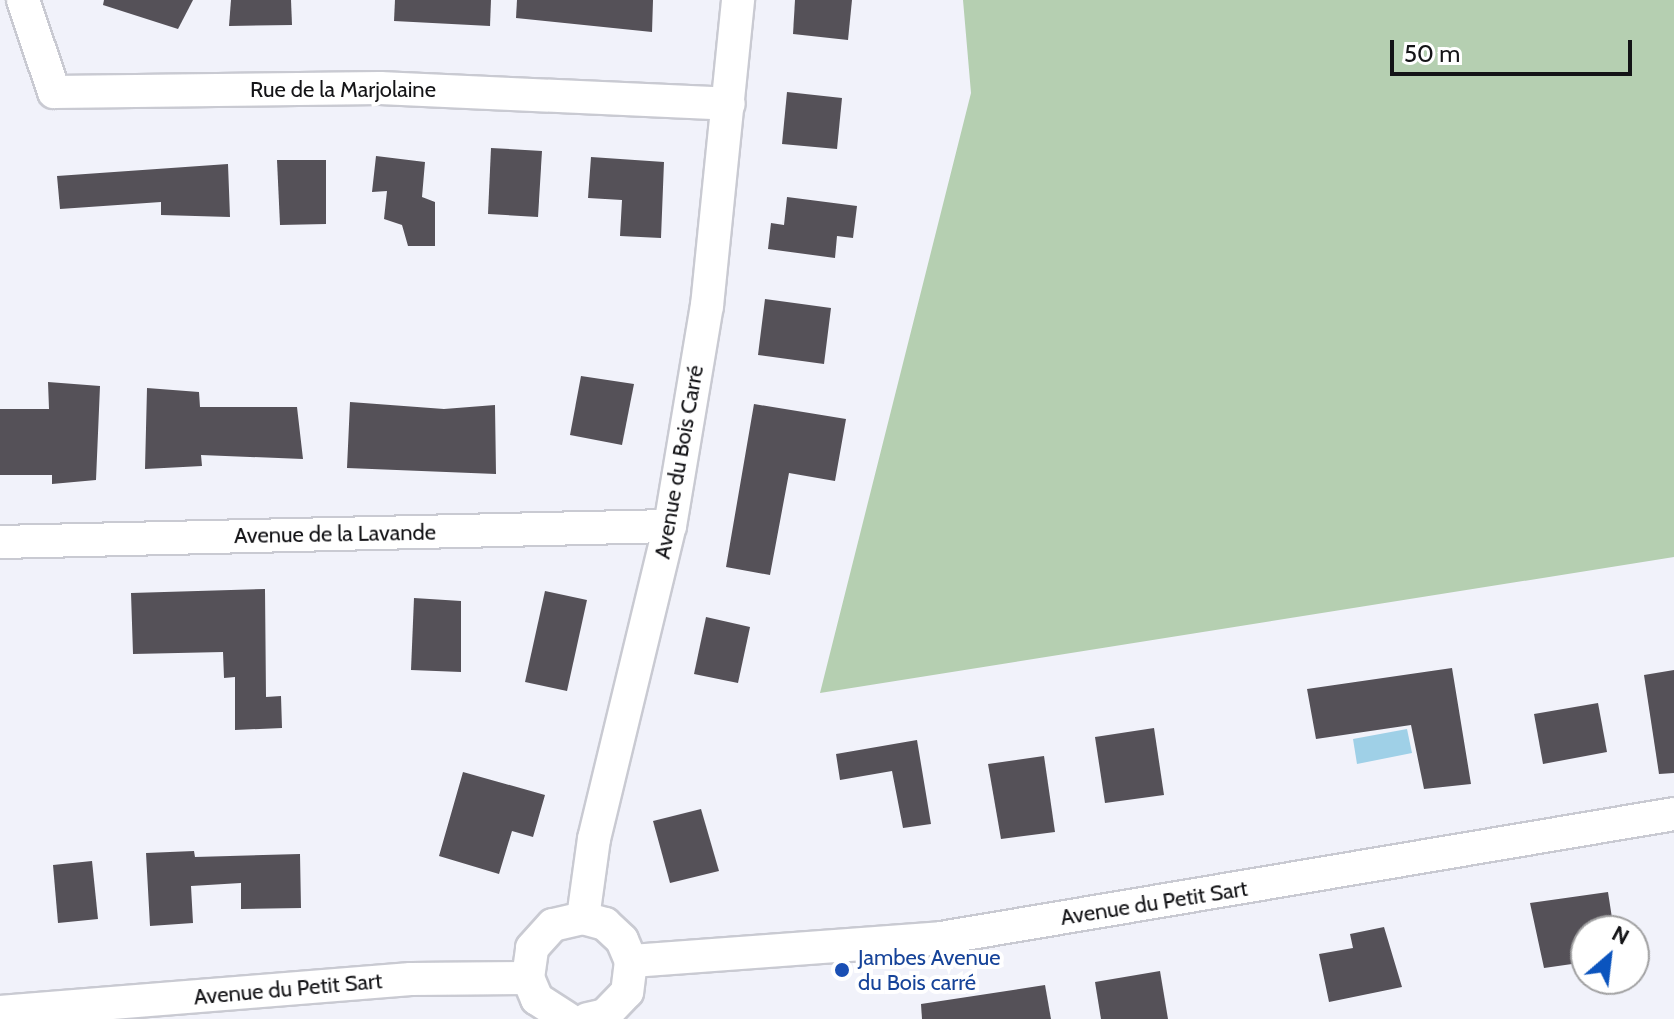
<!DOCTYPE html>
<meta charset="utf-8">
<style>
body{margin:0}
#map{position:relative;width:1674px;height:1019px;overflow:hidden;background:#f1f2fa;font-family:Cabin,sans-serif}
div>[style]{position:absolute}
.green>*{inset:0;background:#b5cfb1}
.water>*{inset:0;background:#9fd0e7}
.building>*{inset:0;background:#555158}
.roads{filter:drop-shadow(2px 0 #c9cad2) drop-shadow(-2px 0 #c9cad2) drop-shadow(0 2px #c9cad2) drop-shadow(0 -2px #c9cad2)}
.minor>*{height:32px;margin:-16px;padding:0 16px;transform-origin:16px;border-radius:16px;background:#fff}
.dots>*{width:22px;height:22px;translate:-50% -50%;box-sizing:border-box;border:4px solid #fff;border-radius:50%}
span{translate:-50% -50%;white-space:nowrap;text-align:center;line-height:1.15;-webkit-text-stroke:8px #fff;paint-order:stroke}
.street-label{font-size:22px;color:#141417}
.transit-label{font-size:22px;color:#164399}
.left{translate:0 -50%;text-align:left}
.north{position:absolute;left:1570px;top:915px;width:80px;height:80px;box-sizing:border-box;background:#fff;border:2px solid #a1a1a2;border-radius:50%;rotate:28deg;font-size:22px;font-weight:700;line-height:32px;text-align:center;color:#141417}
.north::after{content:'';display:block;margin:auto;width:28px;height:36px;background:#0b54be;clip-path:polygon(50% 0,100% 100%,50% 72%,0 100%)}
.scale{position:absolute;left:1390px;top:40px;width:242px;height:36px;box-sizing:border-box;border:4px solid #141417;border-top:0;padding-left:10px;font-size:24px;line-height:28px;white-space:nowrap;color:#141417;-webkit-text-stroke:6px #fff;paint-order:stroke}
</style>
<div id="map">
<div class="green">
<i style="clip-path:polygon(963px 0,1674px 0,1674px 557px,820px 693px,971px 93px)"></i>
</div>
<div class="water">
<i style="clip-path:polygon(1407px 729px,1412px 753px,1357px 764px,1353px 739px)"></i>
</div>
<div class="building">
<i style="clip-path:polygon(104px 0,193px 0,178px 29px,103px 5px)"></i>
<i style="clip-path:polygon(231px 0,291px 0,292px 25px,229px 26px)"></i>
<i style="clip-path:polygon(395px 0,491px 0,490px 26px,394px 21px)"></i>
<i style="clip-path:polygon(517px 0,653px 0,652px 32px,516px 18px)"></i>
<i style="clip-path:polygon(795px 0,852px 0,848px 40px,793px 34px)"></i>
<i style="clip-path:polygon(787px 92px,842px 98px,837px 149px,782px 144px)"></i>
<i style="clip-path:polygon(491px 148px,542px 151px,538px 217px,488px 214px)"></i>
<i style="clip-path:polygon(376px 156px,425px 162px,422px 197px,435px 202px,435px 246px,408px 246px,402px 225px,384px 219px,387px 191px,372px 192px)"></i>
<i style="clip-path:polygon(591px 157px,664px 162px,661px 238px,620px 236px,622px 200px,588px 198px)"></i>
<i style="clip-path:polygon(277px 160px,326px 160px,326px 224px,280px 225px)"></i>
<i style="clip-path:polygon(228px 164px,230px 217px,161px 215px,161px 202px,60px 209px,57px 176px)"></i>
<i style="clip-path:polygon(787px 197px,857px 206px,853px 238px,837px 236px,835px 258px,768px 249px,771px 223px,784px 225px)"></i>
<i style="clip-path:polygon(765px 299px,831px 308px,824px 364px,758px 355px)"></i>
<i style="clip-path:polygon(581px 376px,634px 384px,622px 445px,570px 435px)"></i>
<i style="clip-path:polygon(48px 382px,100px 386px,96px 480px,52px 484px,52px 475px,0 475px,0 409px,49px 409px)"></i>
<i style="clip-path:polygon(147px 388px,199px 392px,200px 407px,297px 407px,303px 459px,201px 455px,202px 466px,145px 469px)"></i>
<i style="clip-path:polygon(350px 402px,444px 409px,495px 405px,496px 474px,347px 468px)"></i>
<i style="clip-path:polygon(754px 404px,846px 419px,835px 481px,789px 473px,770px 575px,726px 567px)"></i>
<i style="clip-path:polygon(265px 589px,266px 697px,281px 696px,282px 728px,235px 730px,235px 677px,224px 678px,223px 652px,133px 654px,131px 593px)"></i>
<i style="clip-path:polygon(545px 591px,587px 600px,567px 691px,525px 682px)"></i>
<i style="clip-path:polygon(414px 598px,461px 601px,461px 672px,411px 670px)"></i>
<i style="clip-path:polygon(706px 617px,750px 627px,738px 683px,694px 674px)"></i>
<i style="clip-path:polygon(1452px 668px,1471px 784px,1424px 789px,1411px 725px,1316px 739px,1307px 689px)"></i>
<i style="clip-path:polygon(1674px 670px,1674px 773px,1659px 774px,1644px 675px)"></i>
<i style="clip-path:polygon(1598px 703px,1607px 752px,1543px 764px,1534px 714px)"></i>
<i style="clip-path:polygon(1154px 728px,1164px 795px,1105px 803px,1095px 737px)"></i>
<i style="clip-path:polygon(917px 740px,931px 824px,903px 828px,892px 771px,840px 780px,836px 754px)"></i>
<i style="clip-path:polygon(1044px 756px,1055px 832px,1001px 839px,988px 764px)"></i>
<i style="clip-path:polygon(463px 772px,545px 795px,533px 837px,512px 831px,499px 874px,439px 856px)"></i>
<i style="clip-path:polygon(701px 809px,719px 871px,670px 883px,653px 821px)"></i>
<i style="clip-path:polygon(194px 851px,195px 857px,300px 854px,301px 908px,241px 909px,241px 883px,191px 886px,193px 923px,150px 926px,146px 853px)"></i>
<i style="clip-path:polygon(92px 861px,98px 919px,58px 923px,53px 865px)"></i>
<i style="clip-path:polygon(1608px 892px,1614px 931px,1586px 931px,1586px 962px,1544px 968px,1530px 903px)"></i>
<i style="clip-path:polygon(1384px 927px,1402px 987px,1329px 1002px,1319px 954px,1353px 948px,1350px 934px)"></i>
<i style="clip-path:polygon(1160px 971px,1168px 1019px,1101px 1019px,1095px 982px)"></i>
<i style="clip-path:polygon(1045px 985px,1051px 1019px,922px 1019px,921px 1004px)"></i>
</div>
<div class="roads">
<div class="minor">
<i style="left:23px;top:0;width:97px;rotate:71.4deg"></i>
<i style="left:54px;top:92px;width:326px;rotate:-0.7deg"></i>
<i style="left:380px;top:88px;width:349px;rotate:2.6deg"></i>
<i style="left:0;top:542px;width:670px;rotate:-1.37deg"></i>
<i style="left:583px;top:918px;width:80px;rotate:-82.1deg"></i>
<i style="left:594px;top:839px;width:322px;rotate:-76.4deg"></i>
<i style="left:670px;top:526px;width:223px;rotate:-80.5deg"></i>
<i style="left:707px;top:306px;width:308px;rotate:-84.2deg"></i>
<i style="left:631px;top:961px;width:311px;rotate:-4.2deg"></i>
<i style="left:941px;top:938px;width:743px;rotate:-9.6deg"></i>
<i style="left:0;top:1012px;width:412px;rotate:-4.6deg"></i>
<i style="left:411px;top:979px;width:117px;rotate:-0.5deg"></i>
<i style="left:568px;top:1019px;width:37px;rotate:-147deg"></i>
<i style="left:537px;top:999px;width:23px;rotate:-113deg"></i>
<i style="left:528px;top:978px;width:30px;rotate:-82deg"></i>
<i style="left:532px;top:948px;width:31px;rotate:-48deg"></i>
<i style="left:553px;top:925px;width:31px;rotate:-13deg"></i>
<i style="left:583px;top:918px;width:23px;rotate:15deg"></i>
<i style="left:605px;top:924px;width:23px;rotate:43deg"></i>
<i style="left:622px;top:940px;width:23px;rotate:67deg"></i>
<i style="left:631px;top:961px;width:31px;rotate:97deg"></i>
<i style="left:627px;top:992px;width:32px;rotate:134deg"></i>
<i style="left:605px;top:1015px;width:18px;rotate:167deg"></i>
</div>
</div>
<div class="dots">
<i style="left:842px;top:970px;background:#1a4fb4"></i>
</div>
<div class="street-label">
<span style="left:343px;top:90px">Rue de la Marjolaine</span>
<span style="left:679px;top:462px;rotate:-80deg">Avenue du Bois Carré</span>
<span style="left:335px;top:534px;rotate:-1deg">Avenue de la Lavande</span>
<span style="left:1154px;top:903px;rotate:-9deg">Avenue du Petit Sart</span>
<span style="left:288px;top:989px;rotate:-5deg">Avenue du Petit Sart</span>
</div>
<div class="transit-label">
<span class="left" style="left:858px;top:970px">Jambes Avenue<br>du Bois carré</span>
</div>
<div class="north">N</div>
<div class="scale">50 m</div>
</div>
